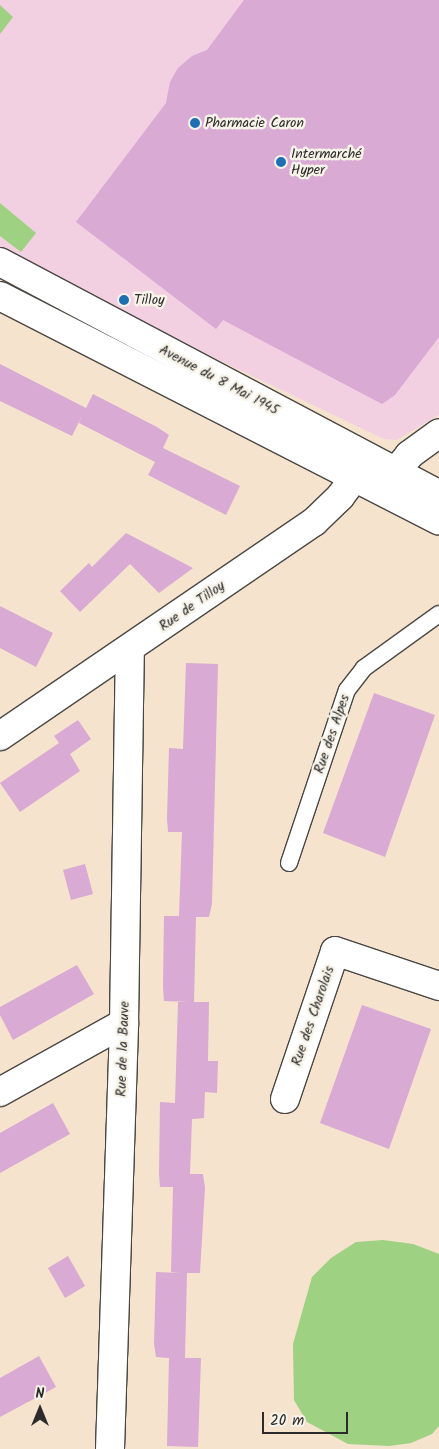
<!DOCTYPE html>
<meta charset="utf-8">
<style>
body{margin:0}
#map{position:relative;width:439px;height:1449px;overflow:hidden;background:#f5e3cd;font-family:Kalam,sans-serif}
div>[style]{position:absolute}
.built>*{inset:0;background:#f2cfe1}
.green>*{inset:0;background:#9ed181}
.building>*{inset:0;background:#d8aad4}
.roads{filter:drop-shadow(1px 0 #494743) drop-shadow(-1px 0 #494743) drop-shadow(0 1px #494743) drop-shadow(0 -1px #494743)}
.lane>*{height:16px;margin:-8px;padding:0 8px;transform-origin:8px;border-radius:8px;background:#fff}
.street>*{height:28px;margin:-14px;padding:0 14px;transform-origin:14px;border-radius:14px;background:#fff}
.dots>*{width:14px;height:14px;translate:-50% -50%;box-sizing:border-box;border:2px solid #f7f3e8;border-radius:50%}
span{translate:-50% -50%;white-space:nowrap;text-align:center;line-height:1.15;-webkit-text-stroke:5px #f7f3e8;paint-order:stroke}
.poi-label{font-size:14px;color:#2b2b2b}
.left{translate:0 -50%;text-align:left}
.street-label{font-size:14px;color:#2b2b2b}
.north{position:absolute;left:15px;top:1384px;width:50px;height:50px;-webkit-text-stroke:4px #f7f3e8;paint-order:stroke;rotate:0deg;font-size:14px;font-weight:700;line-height:20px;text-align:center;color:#2b2b2b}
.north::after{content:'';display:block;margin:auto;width:18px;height:22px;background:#2b2b2b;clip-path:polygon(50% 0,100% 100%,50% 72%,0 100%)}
.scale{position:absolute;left:262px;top:1412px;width:86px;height:22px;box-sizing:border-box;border:2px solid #2b2b2b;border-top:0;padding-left:6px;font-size:15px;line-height:18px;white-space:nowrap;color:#2b2b2b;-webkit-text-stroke:4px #f7f3e8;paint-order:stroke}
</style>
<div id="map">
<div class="built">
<i style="clip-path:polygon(0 0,439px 0,439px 415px,396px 440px,384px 439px,0 255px)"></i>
</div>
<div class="green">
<i style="clip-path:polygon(0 5px,13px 17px,0 34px)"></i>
<i style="clip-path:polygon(0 203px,36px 233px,21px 252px,0 236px)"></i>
<i style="clip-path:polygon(383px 1240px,413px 1244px,439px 1254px,439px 1426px,432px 1434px,411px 1443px,389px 1446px,348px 1444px,307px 1422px,294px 1400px,293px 1344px,312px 1277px,331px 1258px,356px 1242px)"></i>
</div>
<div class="building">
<i style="clip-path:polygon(244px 0,439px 0,439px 337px,395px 395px,382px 404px,223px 320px,216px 329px,76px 222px,166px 103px,170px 82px,178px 68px,192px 56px,207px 50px)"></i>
<i style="clip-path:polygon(0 364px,86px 408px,93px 394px,157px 427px,169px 435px,163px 448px,240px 486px,226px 515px,148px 475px,155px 462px,79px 423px,83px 414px,72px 436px,0 401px)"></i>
<i style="clip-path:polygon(126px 533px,193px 568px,159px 593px,130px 564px,80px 612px,60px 591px,89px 563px,92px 567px)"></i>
<i style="clip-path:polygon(0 606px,53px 633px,36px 667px,0 648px)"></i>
<i style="clip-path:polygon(186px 663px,218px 664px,212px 904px,209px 917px,196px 917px,194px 1002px,209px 1002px,208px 1061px,218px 1061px,217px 1093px,205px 1092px,204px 1118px,192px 1119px,190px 1174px,203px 1174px,205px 1188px,200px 1273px,187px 1273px,185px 1358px,201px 1358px,198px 1447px,167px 1446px,169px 1358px,156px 1357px,154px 1344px,156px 1272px,180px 1273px,171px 1272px,173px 1187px,160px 1187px,159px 1174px,160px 1102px,175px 1103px,178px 1002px,189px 1002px,164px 1001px,163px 987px,164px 916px,179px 916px,182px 832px,168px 832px,167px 819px,169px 748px,183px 749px)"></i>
<i style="clip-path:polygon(374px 693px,435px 715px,385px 857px,323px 833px)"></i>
<i style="clip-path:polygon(78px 720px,91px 739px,70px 754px,80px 771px,20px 812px,0 783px,59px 743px,54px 736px)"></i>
<i style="clip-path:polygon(85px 864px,93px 894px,71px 900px,63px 870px)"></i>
<i style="clip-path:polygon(77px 965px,94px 994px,13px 1040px,0 1015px,0 1007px)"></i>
<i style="clip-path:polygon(362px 1005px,431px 1029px,389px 1149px,320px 1123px)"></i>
<i style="clip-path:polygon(53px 1103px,70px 1134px,0 1173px,0 1133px)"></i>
<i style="clip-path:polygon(68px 1256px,85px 1286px,65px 1298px,48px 1268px)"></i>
<i style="clip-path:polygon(39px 1356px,56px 1387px,0 1417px,0 1378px)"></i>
</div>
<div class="roads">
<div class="lane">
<i style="left:289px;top:863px;width:182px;rotate:-71.5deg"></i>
<i style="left:347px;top:690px;width:28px;rotate:-52deg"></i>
<i style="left:364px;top:668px;width:92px;rotate:-35.8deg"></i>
</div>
<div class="street">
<i style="left:0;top:262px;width:497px;rotate:27.9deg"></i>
<i style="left:0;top:296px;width:493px;rotate:27.1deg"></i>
<i style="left:385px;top:484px;width:38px;rotate:-50deg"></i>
<i style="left:409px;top:455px;width:37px;rotate:-36deg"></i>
<i style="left:0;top:736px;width:380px;rotate:-34.3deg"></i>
<i style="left:314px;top:522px;width:36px;rotate:-44deg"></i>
<i style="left:340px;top:497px;width:42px;rotate:-53.7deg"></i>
<i style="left:0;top:1092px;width:142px;rotate:-29.1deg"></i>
<i style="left:285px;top:1099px;width:156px;rotate:-71.3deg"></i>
<i style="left:335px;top:951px;width:110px;rotate:18.6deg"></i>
<i style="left:110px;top:1449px;width:426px;rotate:-88.1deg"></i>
<i style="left:124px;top:1023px;width:374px;rotate:-89.1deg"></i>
</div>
</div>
<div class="dots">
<i style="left:195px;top:123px;background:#1f6fb2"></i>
<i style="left:281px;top:162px;background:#1f6fb2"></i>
<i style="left:124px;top:300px;background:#1f6fb2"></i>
</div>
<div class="poi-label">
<span class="left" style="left:205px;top:123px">Pharmacie Caron</span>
<span class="left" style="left:291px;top:162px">Intermarché<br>Hyper</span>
<span class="left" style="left:134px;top:300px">Tilloy</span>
</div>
<div class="street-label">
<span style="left:219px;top:380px;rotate:28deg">Avenue du 8 Mai 1945</span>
<span style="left:192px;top:606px;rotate:-35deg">Rue de Tilloy</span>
<span style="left:332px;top:734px;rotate:-71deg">Rue des Alpes</span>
<span style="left:313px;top:1016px;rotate:-71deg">Rue des Charolais</span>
<span style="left:123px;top:1049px;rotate:-88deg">Rue de la Bauve</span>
</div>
<div class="north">N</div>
<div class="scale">20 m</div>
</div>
